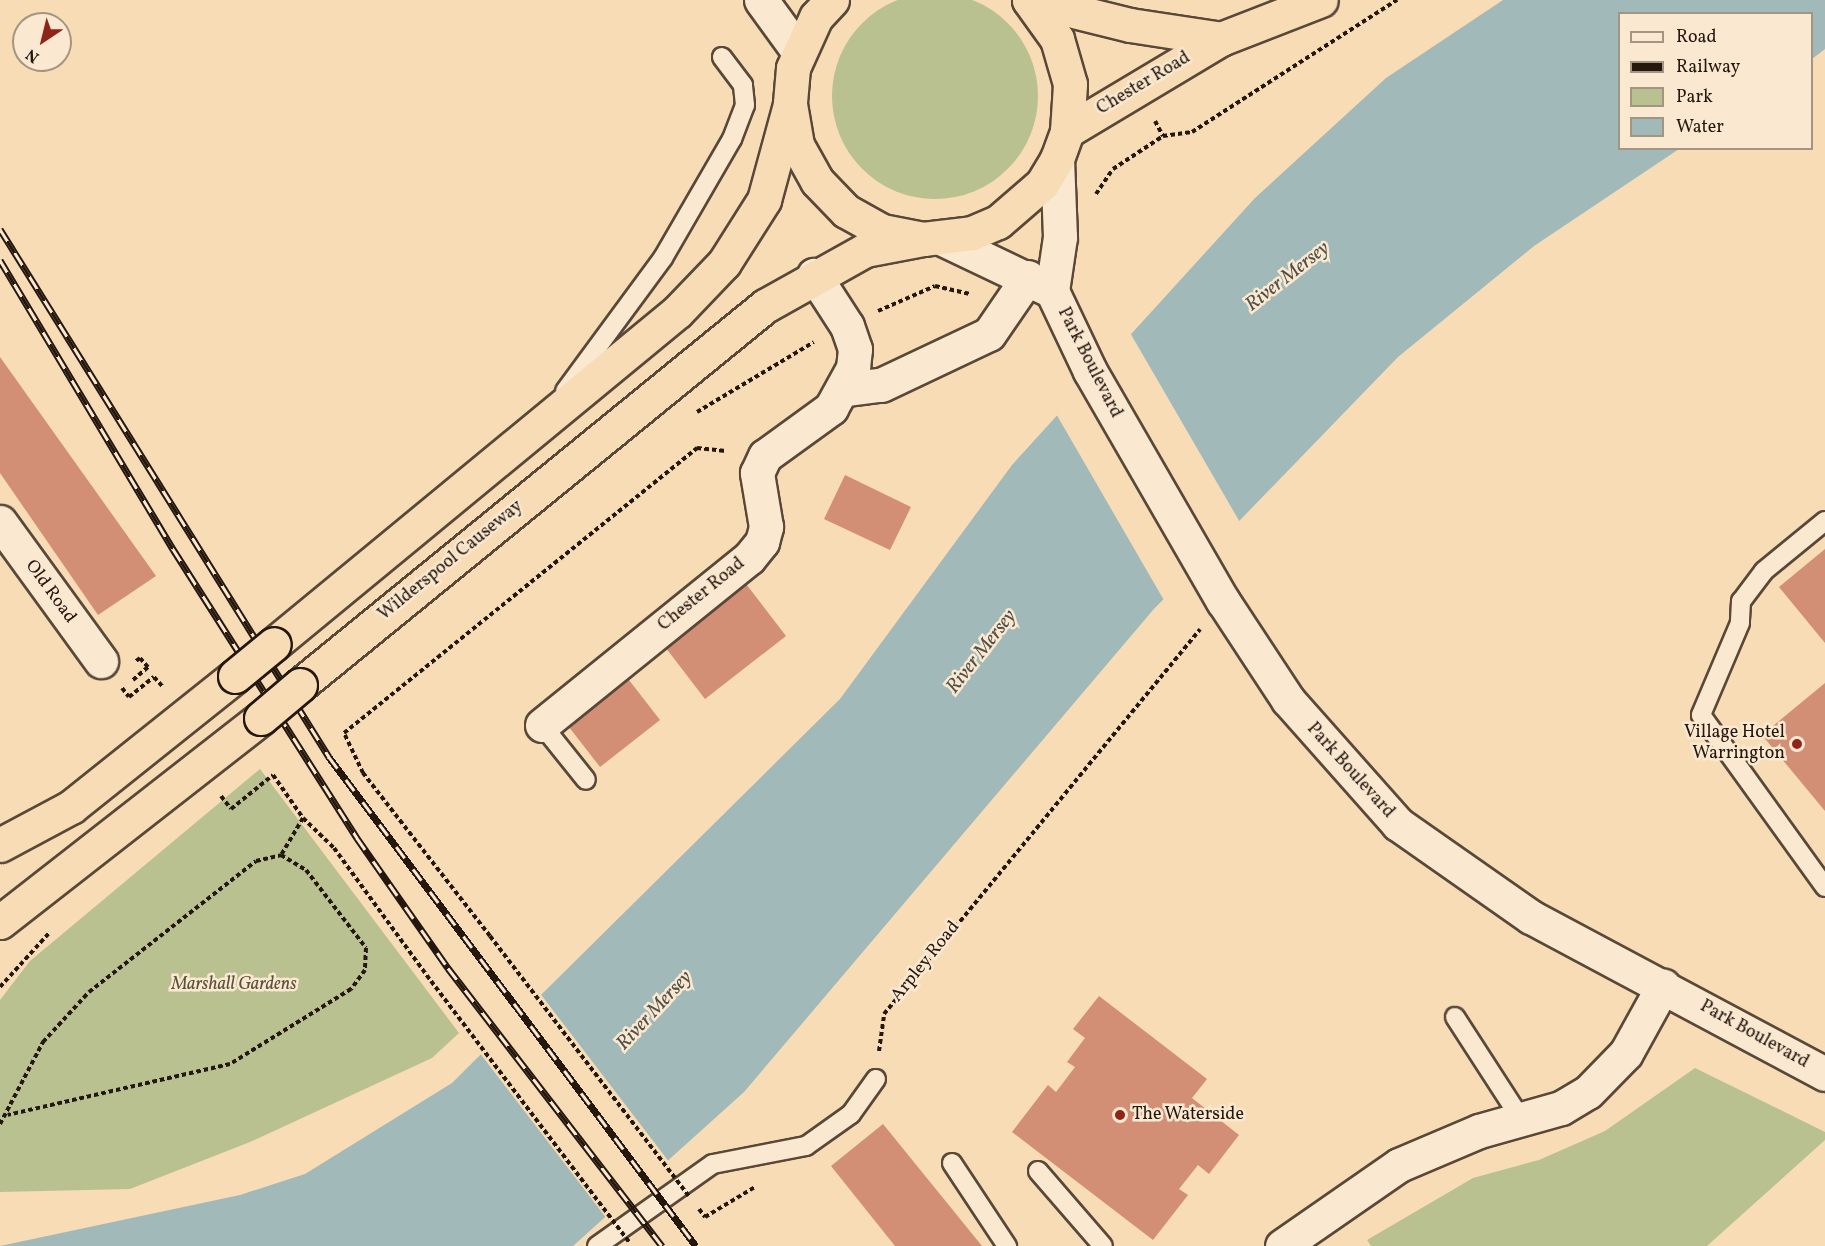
<!DOCTYPE html>
<style>
body{margin:0}
#map{position:relative;width:1825px;height:1246px;overflow:hidden;background:#f7dcb6;font-family:Vollkorn,serif}
div>[style]{position:absolute}
.green>*{inset:0;background:#b9c191}
.round{border-radius:50%}
.water>*{inset:0;background:#a1b9b8}
.pier>*{inset:0;background:#f7dcb6}
.building>*{inset:0;background:#d38e76}
.path>*{height:4px;margin-top:-2px;transform-origin:0;background:repeating-linear-gradient(90deg,#24170e 0 4.5px,transparent 0 7.5px)}
.roads{filter:drop-shadow(2px 0 #594838) drop-shadow(-2px 0 #594838) drop-shadow(0 2px #594838) drop-shadow(0 -2px #594838)}
.service>*{height:18px;margin:-9px;padding:0 9px;transform-origin:9px;border-radius:9px;background:#fae8d0}
.minor>*{height:33px;margin:-16.5px;padding:0 16.5px;transform-origin:16.5px;border-radius:16.5px;background:#fae8d0}
.trunk>*{height:33px;margin:-16.5px;padding:0 16.5px;transform-origin:16.5px;border-radius:16.5px;background:#f7dcb6}
.rail>*{height:7px;margin-top:-3.5px;transform-origin:0;background:repeating-linear-gradient(90deg,#fae8d0 0 14px,#24170e 0 28px);box-sizing:border-box;border-block:2px solid #24170e}
.path-bridge>*{height:4px;margin-top:-2px;transform-origin:0;background:repeating-linear-gradient(90deg,#24170e 0 4.5px,transparent 0 7.5px)}
.bridges{filter:drop-shadow(2px 0 #24170e) drop-shadow(-2px 0 #24170e) drop-shadow(0 2px #24170e) drop-shadow(0 -2px #24170e)}
.trunk-bridge>*{height:33px;margin:-16.5px;padding:0 16.5px;transform-origin:16.5px;border-radius:16.5px;background:#f7dcb6}
.dots>*{width:16px;height:16px;translate:-50% -50%;box-sizing:border-box;border:3px solid #fae8d0;border-radius:50%}
span{translate:-50% -50%;white-space:nowrap;text-align:center;line-height:1.15;-webkit-text-stroke:5px #fae8d0;paint-order:stroke}
.street-label{font-size:18px;color:#24170e}
.poi-label{font-size:18px;color:#24170e}
.right{translate:-100% -50%;text-align:right}
.left{translate:0 -50%;text-align:left}
.park-label{font-size:18px;color:#58523c;font-style:italic}
.water-label{font-size:20px;color:#50504a;font-style:italic}
.legend{position:absolute;left:1618px;top:12px;width:195px;height:138px;box-sizing:border-box;background:#fae8d0;border:2px solid #a49482;margin:0;padding:8px 10px;list-style:none;font-size:18px;color:#24170e}
.legend li{display:flex;align-items:center;gap:12px;height:30px}
.legend b{width:30px;border:2px solid #a49482}
.north{position:absolute;left:12px;top:12px;width:60px;height:60px;box-sizing:border-box;background:#fae8d0;border:2px solid #a49482;border-radius:50%;rotate:215deg;font-size:16px;font-weight:700;line-height:24px;text-align:center;color:#24170e}
.north::after{content:'';display:block;margin:auto;width:21px;height:27px;background:#8f2418;clip-path:polygon(50% 0,100% 100%,50% 72%,0 100%)}
</style>
<div id="map">
<div class="green">
<i class="round" style="left:832px;top:-7px;width:206px;height:206px"></i>
<i style="clip-path:polygon(260px 769px,459px 1033px,432px 1058px,250px 1142px,130px 1189px,0 1192px,0 1000px,30px 961px)"></i>
<i style="clip-path:polygon(1695px 1068px,1825px 1132px,1825px 1140px,1707px 1246px,1371px 1246px,1367px 1240px,1473px 1178px,1539px 1160px,1605px 1131px)"></i>
</div>
<div class="water">
<i style="clip-path:polygon(1503px 0,1825px 0,1825px 49px,1812px 59px,1812px 14px,1620px 14px,1620px 148px,1679px 149px,1534px 246px,1398px 357px,1153px 610px,744px 1092px,573px 1246px,0 1246px,240px 1195px,305px 1174px,452px 1083px,840px 699px,1012px 465px,1255px 198px,1386px 78px)"></i>
</div>
<div class="pier">
<i style="clip-path:polygon(1129px 331px,1241px 524px,1165px 602px,1055px 412px)"></i>
<i style="clip-path:polygon(539px 992px,670px 1163px,607px 1219px,479px 1052px)"></i>
</div>
<div class="building">
<i style="clip-path:polygon(0 357px,156px 576px,98px 615px,0 473px)"></i>
<i style="clip-path:polygon(845px 475px,911px 507px,890px 550px,824px 519px)"></i>
<i style="clip-path:polygon(1825px 549px,1825px 643px,1779px 587px)"></i>
<i style="clip-path:polygon(740px 576px,786px 636px,705px 699px,659px 639px)"></i>
<i style="clip-path:polygon(629px 680px,660px 720px,600px 767px,569px 727px)"></i>
<i style="clip-path:polygon(1825px 683px,1825px 811px,1762px 735px)"></i>
<i style="clip-path:polygon(1099px 996px,1207px 1079px,1192px 1098px,1239px 1135px,1209px 1174px,1198px 1165px,1179px 1189px,1188px 1195px,1153px 1240px,1012px 1132px,1048px 1085px,1056px 1092px,1075px 1067px,1067px 1062px,1085px 1038px,1073px 1029px)"></i>
<i style="clip-path:polygon(883px 1124px,982px 1246px,895px 1246px,831px 1166px)"></i>
</div>
<div class="path">
<i style="left:1155px;top:121px;width:17px;rotate:62deg"></i>
<i style="left:1096px;top:194px;width:30px;rotate:-56deg"></i>
<i style="left:1113px;top:169px;width:60px;rotate:-33.4deg"></i>
<i style="left:1163px;top:136px;width:29px;rotate:-8deg"></i>
<i style="left:1192px;top:132px;width:244px;rotate:-32.8deg"></i>
<i style="left:878px;top:311px;width:62px;rotate:-23.7deg"></i>
<i style="left:935px;top:286px;width:37px;rotate:13deg"></i>
<i style="left:697px;top:412px;width:136px;rotate:-30.9deg"></i>
<i style="left:133px;top:680px;width:20px;rotate:-41deg"></i>
<i style="left:148px;top:667px;width:12px;rotate:-132deg"></i>
<i style="left:140px;top:658px;width:5px;rotate:143deg"></i>
<i style="left:122px;top:688px;width:11px;rotate:52deg"></i>
<i style="left:129px;top:697px;width:32px;rotate:-39deg"></i>
<i style="left:154px;top:677px;width:13px;rotate:48deg"></i>
<i style="left:221px;top:796px;width:16px;rotate:52deg"></i>
<i style="left:231px;top:809px;width:54px;rotate:-39deg"></i>
<i style="left:273px;top:775px;width:52px;rotate:55.1deg"></i>
<i style="left:303px;top:818px;width:43px;rotate:120.7deg"></i>
<i style="left:303px;top:818px;width:43px;rotate:44.1deg"></i>
<i style="left:334px;top:848px;width:165px;rotate:53.9deg"></i>
<i style="left:490px;top:936px;width:207px;rotate:-127.9deg"></i>
<i style="left:363px;top:773px;width:44px;rotate:-115.4deg"></i>
<i style="left:344px;top:733px;width:454px;rotate:-38.9deg"></i>
<i style="left:697px;top:448px;width:29px;rotate:6deg"></i>
<i style="left:0;top:987px;width:74px;rotate:-47.7deg"></i>
<i style="left:879px;top:1051px;width:37px;rotate:-82deg"></i>
<i style="left:884px;top:1014px;width:498px;rotate:-50.6deg"></i>
<i style="left:0;top:1124px;width:93px;rotate:-62.3deg"></i>
<i style="left:43px;top:1042px;width:68px;rotate:-47.4deg"></i>
<i style="left:89px;top:992px;width:212px;rotate:-38.1deg"></i>
<i style="left:256px;top:861px;width:26px;rotate:-13deg"></i>
<i style="left:281px;top:855px;width:29px;rotate:31deg"></i>
<i style="left:306px;top:870px;width:98px;rotate:52.4deg"></i>
<i style="left:366px;top:948px;width:22px;rotate:93deg"></i>
<i style="left:365px;top:970px;width:24px;rotate:126deg"></i>
<i style="left:351px;top:989px;width:142px;rotate:148.2deg"></i>
<i style="left:230px;top:1064px;width:228px;rotate:167.1deg"></i>
<i style="left:699px;top:1209px;width:10px;rotate:53deg"></i>
<i style="left:705px;top:1217px;width:58px;rotate:-31deg"></i>
</div>
<div class="roads">
<div class="service">
<i style="left:565px;top:391px;width:165px;rotate:-53.6deg"></i>
<i style="left:663px;top:258px;width:138px;rotate:-59.9deg"></i>
<i style="left:732px;top:139px;width:36px;rotate:-69deg"></i>
<i style="left:745px;top:105px;width:20px;rotate:-96deg"></i>
<i style="left:743px;top:85px;width:35px;rotate:-127deg"></i>
<i style="left:1825px;top:521px;width:79px;rotate:140.7deg"></i>
<i style="left:1764px;top:571px;width:38px;rotate:127deg"></i>
<i style="left:1741px;top:601px;width:22px;rotate:93deg"></i>
<i style="left:1740px;top:623px;width:100px;rotate:113deg"></i>
<i style="left:1701px;top:715px;width:212px;rotate:54.2deg"></i>
<i style="left:542px;top:725px;width:70px;rotate:51.3deg"></i>
<i style="left:1455px;top:1017px;width:121px;rotate:57.1deg"></i>
<i style="left:952px;top:1163px;width:100px;rotate:56.5deg"></i>
<i style="left:1038px;top:1171px;width:99px;rotate:49.1deg"></i>
<i style="left:597px;top:1246px;width:142px;rotate:-35.3deg"></i>
<i style="left:713px;top:1164px;width:95px;rotate:-11deg"></i>
<i style="left:806px;top:1146px;width:55px;rotate:-35.4deg"></i>
<i style="left:851px;top:1114px;width:43px;rotate:-54.5deg"></i>
</div>
<div class="minor">
<i style="left:761px;top:0;width:63px;rotate:54deg"></i>
<i style="left:943px;top:239px;width:121px;rotate:25.5deg"></i>
<i style="left:1052px;top:291px;width:89px;rotate:64.6deg"></i>
<i style="left:1090px;top:371px;width:266px;rotate:60deg"></i>
<i style="left:1223px;top:601px;width:118px;rotate:56.7deg"></i>
<i style="left:1288px;top:700px;width:166px;rotate:48.4deg"></i>
<i style="left:1398px;top:824px;width:162px;rotate:35deg"></i>
<i style="left:1531px;top:917px;width:333px;rotate:28.1deg"></i>
<i style="left:1052px;top:291px;width:55px;rotate:-81.6deg"></i>
<i style="left:1060px;top:237px;width:78px;rotate:-92.2deg"></i>
<i style="left:846px;top:389px;width:35px;rotate:-7deg"></i>
<i style="left:881px;top:385px;width:119px;rotate:-25.3deg"></i>
<i style="left:989px;top:334px;width:69px;rotate:-55.6deg"></i>
<i style="left:0;top:522px;width:172px;rotate:54deg"></i>
<i style="left:542px;top:725px;width:266px;rotate:-38.9deg"></i>
<i style="left:749px;top:558px;width:21px;rotate:-51deg"></i>
<i style="left:762px;top:542px;width:16px;rotate:-75deg"></i>
<i style="left:766px;top:527px;width:55px;rotate:-99.5deg"></i>
<i style="left:757px;top:473px;width:19px;rotate:-65deg"></i>
<i style="left:765px;top:456px;width:82px;rotate:-36deg"></i>
<i style="left:831px;top:408px;width:46px;rotate:-61.2deg"></i>
<i style="left:853px;top:368px;width:19px;rotate:-84deg"></i>
<i style="left:855px;top:349px;width:24px;rotate:-109deg"></i>
<i style="left:847px;top:326px;width:61px;rotate:-122.9deg"></i>
<i style="left:1282px;top:1246px;width:142px;rotate:-34.7deg"></i>
<i style="left:1399px;top:1165px;width:87px;rotate:-23deg"></i>
<i style="left:1479px;top:1131px;width:85px;rotate:-15.7deg"></i>
<i style="left:1561px;top:1108px;width:31px;rotate:-31deg"></i>
<i style="left:1588px;top:1092px;width:54px;rotate:-45.7deg"></i>
<i style="left:1626px;top:1053px;width:77px;rotate:-61.1deg"></i>
</div>
<div class="trunk">
<i style="left:832px;top:0;width:23px;rotate:133deg"></i>
<i style="left:816px;top:17px;width:56px;rotate:114.3deg"></i>
<i style="left:793px;top:68px;width:36px;rotate:95deg"></i>
<i style="left:790px;top:104px;width:42px;rotate:80.3deg"></i>
<i style="left:797px;top:145px;width:41px;rotate:60.9deg"></i>
<i style="left:817px;top:181px;width:42px;rotate:46deg"></i>
<i style="left:846px;top:211px;width:41px;rotate:29.1deg"></i>
<i style="left:882px;top:231px;width:42px;rotate:11deg"></i>
<i style="left:923px;top:239px;width:49px;rotate:-7deg"></i>
<i style="left:972px;top:233px;width:28px;rotate:-23deg"></i>
<i style="left:998px;top:222px;width:58px;rotate:-40.8deg"></i>
<i style="left:1042px;top:184px;width:29px;rotate:-59deg"></i>
<i style="left:1057px;top:159px;width:30px;rotate:-70deg"></i>
<i style="left:1067px;top:131px;width:47px;rotate:-86.3deg"></i>
<i style="left:1070px;top:84px;width:47px;rotate:-106.1deg"></i>
<i style="left:1057px;top:39px;width:48px;rotate:-125.7deg"></i>
<i style="left:1029px;top:0;width:104px;rotate:13.9deg"></i>
<i style="left:1130px;top:25px;width:92px;rotate:8.7deg"></i>
<i style="left:1067px;top:131px;width:179px;rotate:-30.9deg"></i>
<i style="left:1221px;top:39px;width:107px;rotate:-21.3deg"></i>
<i style="left:274px;top:644px;width:522px;rotate:-39.48deg"></i>
<i style="left:677px;top:312px;width:68px;rotate:-46.2deg"></i>
<i style="left:724px;top:263px;width:75px;rotate:-57.6deg"></i>
<i style="left:764px;top:200px;width:99px;rotate:-74.8deg"></i>
<i style="left:300px;top:685px;width:600px;rotate:-39.18deg"></i>
<i style="left:765px;top:306px;width:115px;rotate:-29.2deg"></i>
<i style="left:865px;top:250px;width:59px;rotate:-10.7deg"></i>
<i style="left:0;top:845px;width:81px;rotate:-28.2deg"></i>
<i style="left:71px;top:807px;width:210px;rotate:-38.6deg"></i>
<i style="left:0;top:922px;width:331px;rotate:-38deg"></i>
</div>
</div>
<div class="rail">
<i style="left:0;top:229px;width:622px;rotate:58.07deg"></i>
<i style="left:329px;top:757px;width:611px;rotate:53.11deg"></i>
<i style="left:0;top:260px;width:337px;rotate:59.1deg"></i>
<i style="left:173px;top:549px;width:343px;rotate:57.5deg"></i>
<i style="left:357px;top:838px;width:159px;rotate:55deg"></i>
<i style="left:448px;top:968px;width:351px;rotate:52.4deg"></i>
</div>
<div class="path-bridge">
<i style="left:490px;top:936px;width:327px;rotate:52.6deg"></i>
<i style="left:431px;top:981px;width:328px;rotate:52.8deg"></i>
</div>
<div class="bridges">
<div class="trunk-bridge">
<i style="left:235px;top:676px;width:50px;rotate:-39.4deg"></i>
<i style="left:261px;top:718px;width:51px;rotate:-40.2deg"></i>
</div>
</div>
<div class="dots">
<i style="left:1797px;top:744px;background:#8f2418"></i>
<i style="left:1120px;top:1115px;background:#8f2418"></i>
</div>
<div class="street-label">
<span style="left:1144px;top:84px;rotate:-31deg">Chester Road</span>
<span style="left:1089px;top:363px;rotate:63deg">Park Boulevard</span>
<span style="left:451px;top:561px;rotate:-39deg">Wilderspool Causeway</span>
<span style="left:50px;top:592px;rotate:54deg">Old Road</span>
<span style="left:702px;top:595px;rotate:-39deg">Chester Road</span>
<span style="left:1350px;top:771px;rotate:48deg">Park Boulevard</span>
<span style="left:926px;top:962px;rotate:-51deg">Arpley Road</span>
<span style="left:1754px;top:1035px;rotate:29deg">Park Boulevard</span>
</div>
<div class="poi-label">
<span class="right" style="left:1785px;top:744px">Village Hotel<br>Warrington</span>
<span class="left" style="left:1132px;top:1115px">The Waterside</span>
</div>
<div class="park-label">
<span style="left:234px;top:985px">Marshall Gardens</span>
</div>
<div class="water-label">
<span style="left:1288px;top:277px;rotate:-38deg">River Mersey</span>
<span style="left:982px;top:652px;rotate:-52deg">River Mersey</span>
<span style="left:655px;top:1011px;rotate:-47deg">River Mersey</span>
</div>
<ul class="legend">
<li><b style="height:8px;background:#fae8d0"></b>Road</li>
<li><b style="height:8px;background:#24170e"></b>Railway</li>
<li><b style="height:16px;background:#b9c191"></b>Park</li>
<li><b style="height:16px;background:#a1b9b8"></b>Water</li>
</ul>
<div class="north">N</div>
</div>
